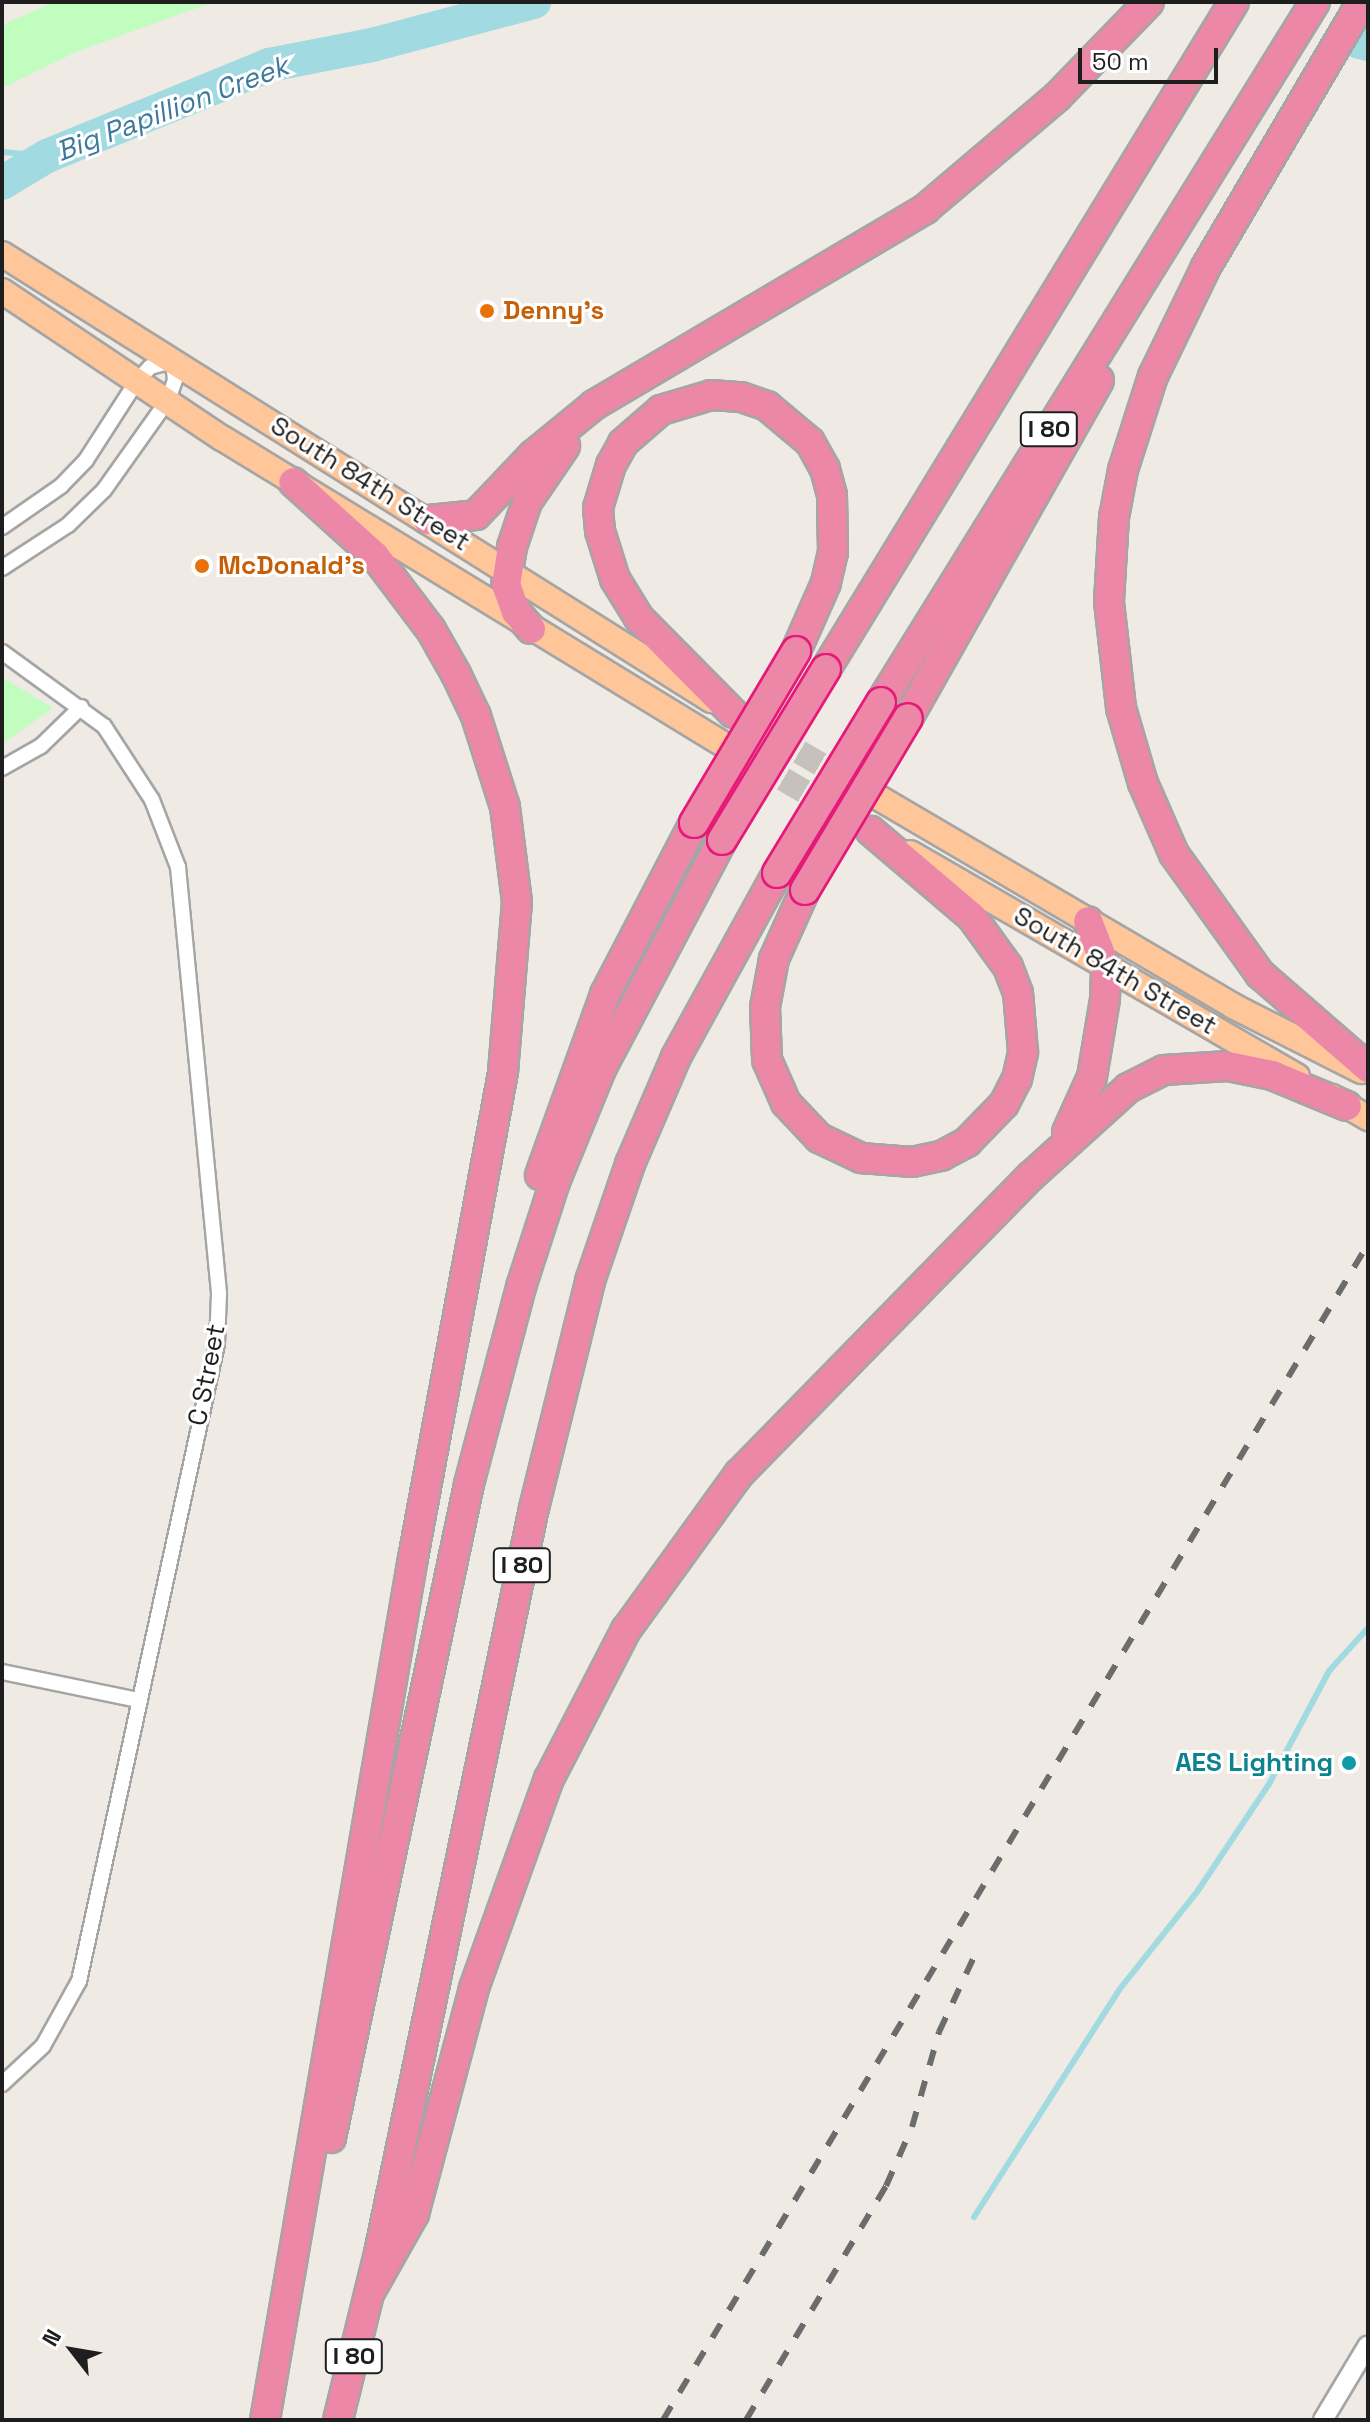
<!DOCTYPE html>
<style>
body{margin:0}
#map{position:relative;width:1370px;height:2422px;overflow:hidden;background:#f0eae4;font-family:"Space Grotesk",sans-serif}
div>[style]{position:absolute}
.park>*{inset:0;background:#c1fdbe}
.stream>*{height:6px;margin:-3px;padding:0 3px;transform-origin:3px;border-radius:3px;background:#a1dae1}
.river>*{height:34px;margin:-17px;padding:0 17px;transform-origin:17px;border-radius:17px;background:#a1dae1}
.primary-tunnel>*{height:24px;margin-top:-12px;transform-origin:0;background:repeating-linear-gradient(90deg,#c6c1bc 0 24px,transparent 0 36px)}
.roads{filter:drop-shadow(2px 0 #a5a5a5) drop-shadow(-2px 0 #a5a5a5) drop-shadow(0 2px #a5a5a5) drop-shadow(0 -2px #a5a5a5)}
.minor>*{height:14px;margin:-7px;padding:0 7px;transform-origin:7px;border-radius:7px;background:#fff}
.tertiary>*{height:18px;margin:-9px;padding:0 9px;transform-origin:9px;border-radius:9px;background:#fff}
.primary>*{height:24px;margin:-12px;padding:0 12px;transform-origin:12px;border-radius:12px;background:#ffc69a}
.motorway>*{height:28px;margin:-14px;padding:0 14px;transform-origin:14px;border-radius:14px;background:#ec87a7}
.rail>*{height:6px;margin-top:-3px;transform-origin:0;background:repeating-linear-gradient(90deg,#6c6c6c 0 16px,transparent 0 32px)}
.bridges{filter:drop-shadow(2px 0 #e61979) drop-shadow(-2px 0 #e61979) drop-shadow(0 2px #e61979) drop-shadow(0 -2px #e61979)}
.motorway-bridge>*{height:28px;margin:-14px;padding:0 14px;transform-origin:14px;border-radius:14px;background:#ec87a7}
.dots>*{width:22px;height:22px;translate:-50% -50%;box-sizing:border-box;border:4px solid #fff;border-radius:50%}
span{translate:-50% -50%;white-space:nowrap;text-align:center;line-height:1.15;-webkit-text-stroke:6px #fff;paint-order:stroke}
.shield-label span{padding:2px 6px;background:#fff;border:2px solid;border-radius:6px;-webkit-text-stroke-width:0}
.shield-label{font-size:24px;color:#1e1e1e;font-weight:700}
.food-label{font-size:26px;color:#c56008;font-weight:700}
.left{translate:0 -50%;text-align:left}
.street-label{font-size:26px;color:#1e1e1e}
.culture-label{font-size:26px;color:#0d838f;font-weight:700}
.right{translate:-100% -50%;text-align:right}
.water-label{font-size:28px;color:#3c799c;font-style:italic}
.frame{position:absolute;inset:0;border:4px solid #1e1e1e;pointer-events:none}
.north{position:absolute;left:32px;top:2310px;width:80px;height:80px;-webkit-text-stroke:6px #fff;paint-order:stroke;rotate:301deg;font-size:22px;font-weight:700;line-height:32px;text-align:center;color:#1e1e1e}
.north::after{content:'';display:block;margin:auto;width:28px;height:36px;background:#1e1e1e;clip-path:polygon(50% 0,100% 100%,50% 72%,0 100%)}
.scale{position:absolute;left:1078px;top:48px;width:140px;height:36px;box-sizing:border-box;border:4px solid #1e1e1e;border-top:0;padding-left:10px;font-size:24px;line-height:28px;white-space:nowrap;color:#1e1e1e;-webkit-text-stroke:6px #fff;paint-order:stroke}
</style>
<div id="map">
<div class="park">
<i style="clip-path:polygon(54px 2px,213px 2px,76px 52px,2px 88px,2px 25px)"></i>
<i style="clip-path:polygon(2px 677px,53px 708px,2px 744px)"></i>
</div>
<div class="stream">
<i style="left:2px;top:152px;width:45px;rotate:5.1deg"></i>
<i style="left:974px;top:2217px;width:269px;rotate:-57.4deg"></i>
<i style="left:1119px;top:1990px;width:125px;rotate:-51.5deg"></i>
<i style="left:1197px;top:1892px;width:130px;rotate:-56.3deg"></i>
<i style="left:1269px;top:1784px;width:128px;rotate:-62deg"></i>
<i style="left:1329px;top:1671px;width:58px;rotate:-47.8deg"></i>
</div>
<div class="river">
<i style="left:1359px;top:42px;width:9px;rotate:13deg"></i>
<i style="left:2px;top:183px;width:52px;rotate:-31deg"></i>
<i style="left:47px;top:156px;width:240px;rotate:-22.3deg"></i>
<i style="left:269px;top:65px;width:105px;rotate:-11deg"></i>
<i style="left:372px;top:45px;width:168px;rotate:-14.9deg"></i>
</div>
<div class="primary-tunnel">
<i style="left:737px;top:716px;width:164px;rotate:30deg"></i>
<i style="left:721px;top:743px;width:163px;rotate:30.2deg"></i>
</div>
<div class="roads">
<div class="minor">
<i style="left:2px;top:527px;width:72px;rotate:-34.8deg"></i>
<i style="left:61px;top:486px;width:36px;rotate:-46deg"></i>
<i style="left:86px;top:460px;width:94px;rotate:-57.2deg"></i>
<i style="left:137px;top:381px;width:19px;rotate:-47deg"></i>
<i style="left:150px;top:367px;width:24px;rotate:-15deg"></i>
<i style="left:173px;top:361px;width:19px;rotate:84deg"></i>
<i style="left:175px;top:380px;width:21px;rotate:109deg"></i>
<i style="left:168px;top:400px;width:110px;rotate:125.4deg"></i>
<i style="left:104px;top:490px;width:50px;rotate:135.8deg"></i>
<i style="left:68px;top:525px;width:79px;rotate:146.9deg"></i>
<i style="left:2px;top:652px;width:126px;rotate:36deg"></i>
<i style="left:104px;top:726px;width:88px;rotate:57deg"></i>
<i style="left:152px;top:800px;width:72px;rotate:68.8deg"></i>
<i style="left:178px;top:867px;width:429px;rotate:84.5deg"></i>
<i style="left:219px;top:1294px;width:50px;rotate:92.3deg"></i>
<i style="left:217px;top:1344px;width:652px;rotate:102.22deg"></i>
<i style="left:79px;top:1981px;width:74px;rotate:119deg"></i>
<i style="left:43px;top:2046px;width:56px;rotate:137.2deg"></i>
<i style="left:2px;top:768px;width:45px;rotate:-29.4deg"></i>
<i style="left:41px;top:746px;width:56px;rotate:-44.3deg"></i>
<i style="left:2px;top:1672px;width:140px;rotate:11.6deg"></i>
</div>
<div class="tertiary">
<i style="left:1323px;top:2420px;width:87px;rotate:-59deg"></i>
</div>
<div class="primary">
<i style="left:2px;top:254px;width:838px;rotate:32.17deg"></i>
<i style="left:2px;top:291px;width:265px;rotate:33.8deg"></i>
<i style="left:222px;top:438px;width:585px;rotate:31.43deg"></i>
<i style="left:879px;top:798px;width:411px;rotate:30.4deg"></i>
<i style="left:1233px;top:1006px;width:144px;rotate:26.9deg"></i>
<i style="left:910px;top:853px;width:447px;rotate:30deg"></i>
<i style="left:1332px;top:1097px;width:42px;rotate:30.3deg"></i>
</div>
<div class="motorway">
<i style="left:1362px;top:2px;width:308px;rotate:120.5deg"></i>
<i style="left:1206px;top:267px;width:121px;rotate:115.9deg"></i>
<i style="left:1153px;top:376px;width:99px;rotate:107.7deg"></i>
<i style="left:1123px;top:470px;width:48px;rotate:100.8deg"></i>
<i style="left:1114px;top:517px;width:85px;rotate:93.4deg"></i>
<i style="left:1109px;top:602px;width:107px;rotate:83.5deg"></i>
<i style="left:1121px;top:708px;width:78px;rotate:73.7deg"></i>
<i style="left:1143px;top:783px;width:77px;rotate:66.4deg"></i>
<i style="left:1174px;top:854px;width:148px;rotate:54.4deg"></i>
<i style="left:1260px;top:974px;width:143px;rotate:41deg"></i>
<i style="left:428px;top:520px;width:48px;rotate:-5.9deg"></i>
<i style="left:476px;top:515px;width:83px;rotate:-46.5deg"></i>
<i style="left:533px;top:455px;width:79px;rotate:-39.3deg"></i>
<i style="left:594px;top:405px;width:385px;rotate:-30.6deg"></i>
<i style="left:925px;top:209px;width:173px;rotate:-40.3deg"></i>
<i style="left:1057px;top:97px;width:132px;rotate:-45.9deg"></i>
<i style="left:531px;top:629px;width:23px;rotate:-131deg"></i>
<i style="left:516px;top:612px;width:29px;rotate:-110deg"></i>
<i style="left:506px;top:585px;width:38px;rotate:-81deg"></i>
<i style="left:512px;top:547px;width:47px;rotate:-71.6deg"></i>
<i style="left:527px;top:502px;width:68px;rotate:-55.8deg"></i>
<i style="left:826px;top:669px;width:782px;rotate:-58.55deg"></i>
<i style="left:881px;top:702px;width:824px;rotate:-58.2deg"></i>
<i style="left:733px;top:713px;width:134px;rotate:-134.7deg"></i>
<i style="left:639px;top:618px;width:46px;rotate:-121.6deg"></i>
<i style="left:615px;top:579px;width:50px;rotate:-107.4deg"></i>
<i style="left:600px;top:531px;width:23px;rotate:-95deg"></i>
<i style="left:598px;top:508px;width:45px;rotate:-73.2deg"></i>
<i style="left:611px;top:465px;width:25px;rotate:-61deg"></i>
<i style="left:623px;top:443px;width:50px;rotate:-41deg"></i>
<i style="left:661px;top:410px;width:52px;rotate:-16.7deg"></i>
<i style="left:711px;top:395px;width:30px;rotate:4deg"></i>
<i style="left:741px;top:397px;width:28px;rotate:19deg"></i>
<i style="left:767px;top:406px;width:56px;rotate:39.9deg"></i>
<i style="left:810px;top:442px;width:31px;rotate:61deg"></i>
<i style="left:825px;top:469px;width:27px;rotate:75deg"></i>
<i style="left:832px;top:495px;width:57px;rotate:89deg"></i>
<i style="left:833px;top:552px;width:32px;rotate:103deg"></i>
<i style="left:826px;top:583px;width:74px;rotate:113.8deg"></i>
<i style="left:908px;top:718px;width:388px;rotate:-60.5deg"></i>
<i style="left:805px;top:890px;width:76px;rotate:114.2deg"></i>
<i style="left:774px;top:959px;width:49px;rotate:100.6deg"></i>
<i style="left:765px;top:1007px;width:53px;rotate:87.8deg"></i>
<i style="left:767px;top:1060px;width:47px;rotate:66.2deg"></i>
<i style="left:786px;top:1103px;width:48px;rotate:46.7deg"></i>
<i style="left:819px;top:1138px;width:47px;rotate:25.5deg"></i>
<i style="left:861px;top:1158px;width:51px;rotate:4.5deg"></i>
<i style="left:912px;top:1162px;width:30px;rotate:-12deg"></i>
<i style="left:941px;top:1156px;width:30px;rotate:-28deg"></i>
<i style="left:967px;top:1142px;width:53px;rotate:-45.8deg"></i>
<i style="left:1004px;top:1104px;width:28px;rotate:-63deg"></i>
<i style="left:1017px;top:1079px;width:28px;rotate:-77deg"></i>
<i style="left:1023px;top:1052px;width:59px;rotate:-94.8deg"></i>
<i style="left:1018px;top:993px;width:28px;rotate:-111deg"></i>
<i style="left:1008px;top:967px;width:62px;rotate:-125.8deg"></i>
<i style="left:972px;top:917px;width:133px;rotate:-139.6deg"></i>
<i style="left:1067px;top:1132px;width:60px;rotate:-65.6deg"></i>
<i style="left:1092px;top:1077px;width:79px;rotate:-80.5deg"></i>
<i style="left:1105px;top:999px;width:32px;rotate:-88deg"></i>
<i style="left:1106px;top:967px;width:49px;rotate:-111.4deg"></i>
<i style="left:540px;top:1175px;width:192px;rotate:-70.2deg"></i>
<i style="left:605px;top:994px;width:193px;rotate:-62.5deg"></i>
<i style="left:331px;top:2138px;width:668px;rotate:-78.08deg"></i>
<i style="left:469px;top:1484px;width:204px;rotate:-75.2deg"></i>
<i style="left:521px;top:1287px;width:110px;rotate:-72.1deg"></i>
<i style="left:555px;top:1182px;width:124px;rotate:-67.8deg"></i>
<i style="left:602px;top:1067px;width:257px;rotate:-62.1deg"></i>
<i style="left:370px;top:2292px;width:90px;rotate:-60.6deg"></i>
<i style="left:414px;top:2214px;width:234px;rotate:-75.1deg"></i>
<i style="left:474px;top:1988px;width:222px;rotate:-70.3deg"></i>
<i style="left:549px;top:1779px;width:168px;rotate:-62.7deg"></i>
<i style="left:626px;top:1630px;width:193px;rotate:-54.1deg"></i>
<i style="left:739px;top:1474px;width:417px;rotate:-45.6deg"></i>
<i style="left:1031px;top:1176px;width:131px;rotate:-42.2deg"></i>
<i style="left:1128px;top:1088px;width:40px;rotate:-26.6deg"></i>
<i style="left:1164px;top:1070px;width:64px;rotate:-3.6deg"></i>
<i style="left:1228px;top:1066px;width:45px;rotate:11.6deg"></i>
<i style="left:1272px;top:1075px;width:81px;rotate:22.5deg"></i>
<i style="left:265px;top:2420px;width:875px;rotate:-80.26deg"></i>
<i style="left:413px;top:1558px;width:494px;rotate:-79.5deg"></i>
<i style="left:503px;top:1072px;width:171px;rotate:-85.3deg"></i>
<i style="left:517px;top:902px;width:96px;rotate:-97.2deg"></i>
<i style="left:505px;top:807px;width:96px;rotate:-107.7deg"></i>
<i style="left:476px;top:716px;width:47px;rotate:-115.5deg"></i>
<i style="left:456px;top:674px;width:51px;rotate:-119.6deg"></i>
<i style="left:431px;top:630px;width:93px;rotate:-127.1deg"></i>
<i style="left:375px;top:556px;width:110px;rotate:-137.9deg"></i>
<i style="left:338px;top:2420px;width:172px;rotate:-76.2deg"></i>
<i style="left:379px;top:2253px;width:761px;rotate:-78.25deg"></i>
<i style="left:534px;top:1508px;width:234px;rotate:-76.1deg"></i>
<i style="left:590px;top:1281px;width:124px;rotate:-71.1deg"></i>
<i style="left:630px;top:1164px;width:116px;rotate:-66.7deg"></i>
<i style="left:676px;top:1057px;width:210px;rotate:-61.2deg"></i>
</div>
</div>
<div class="rail">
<i style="left:663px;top:2420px;width:1371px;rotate:-59.06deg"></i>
<i style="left:746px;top:2420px;width:273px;rotate:-59.1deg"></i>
<i style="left:886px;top:2186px;width:64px;rotate:-66.2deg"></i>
<i style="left:912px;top:2127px;width:99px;rotate:-74.1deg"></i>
<i style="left:939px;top:2032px;width:81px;rotate:-65deg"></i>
</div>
<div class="bridges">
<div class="motorway-bridge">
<i style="left:694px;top:823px;width:200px;rotate:-59.3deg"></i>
<i style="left:722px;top:840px;width:200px;rotate:-58.7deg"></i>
<i style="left:777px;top:873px;width:200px;rotate:-58.7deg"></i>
<i style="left:805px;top:890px;width:200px;rotate:-59.1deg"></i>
</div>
</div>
<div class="dots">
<i style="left:487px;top:311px;background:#e8710a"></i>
<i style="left:202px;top:566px;background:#e8710a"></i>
<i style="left:1349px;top:1763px;background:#0f9aa8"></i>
</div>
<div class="shield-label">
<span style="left:1049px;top:429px">I 80</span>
<span style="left:522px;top:1565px">I 80</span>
<span style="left:354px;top:2356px">I 80</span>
</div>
<div class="food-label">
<span class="left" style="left:503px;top:311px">Denny's</span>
<span class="left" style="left:218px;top:566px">McDonald's</span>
</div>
<div class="street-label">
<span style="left:370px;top:484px;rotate:32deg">South 84th Street</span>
<span style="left:1115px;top:971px;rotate:30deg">South 84th Street</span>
<span style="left:207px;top:1375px;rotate:-79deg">C Street</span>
</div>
<div class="culture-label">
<span class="right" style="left:1333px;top:1763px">AES Lighting</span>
</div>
<div class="water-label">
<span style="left:172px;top:108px;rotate:-21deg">Big Papillion Creek</span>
</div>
<div class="frame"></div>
<div class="north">N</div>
<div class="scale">50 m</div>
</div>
